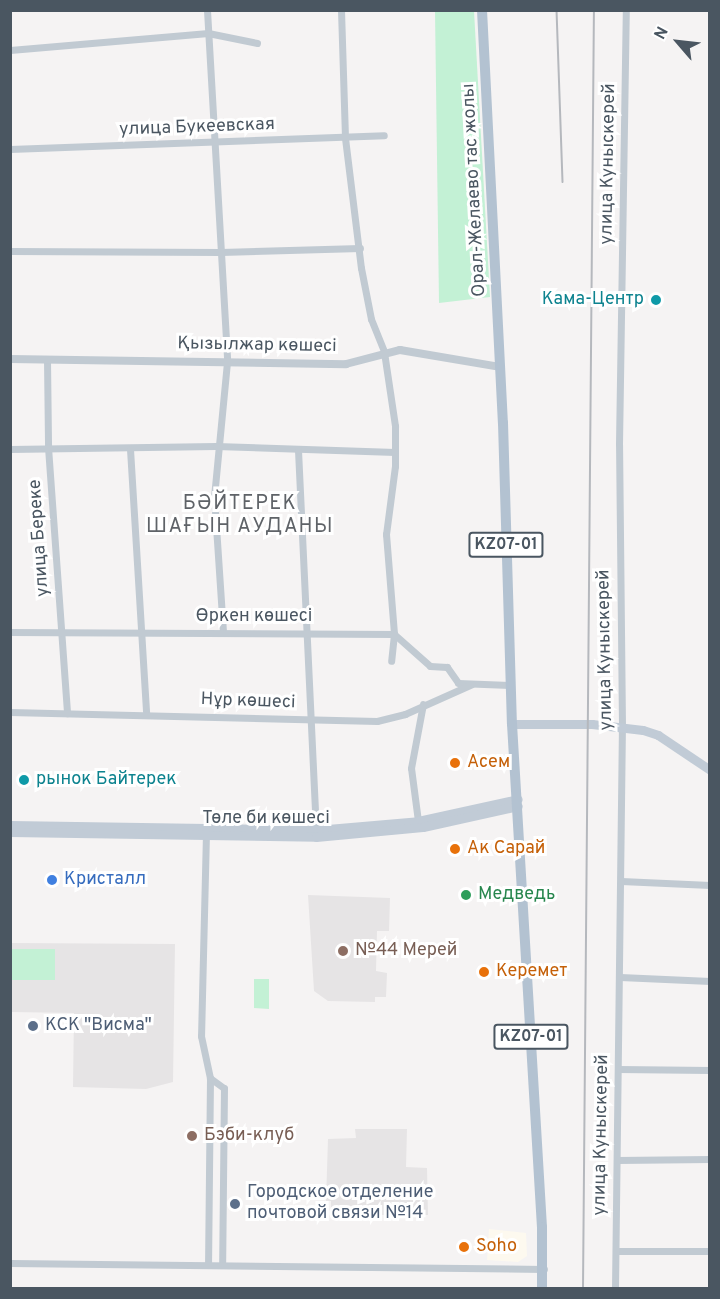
<!DOCTYPE html>
<meta charset="utf-8">
<style>
body{margin:0}
#map{position:relative;width:720px;height:1299px;overflow:hidden;background:#f5f3f3;font-family:Overpass,sans-serif}
div>[style]{position:absolute}
.commercial>*{inset:0;background:#fdf9ef}
.education>*{inset:0;background:#e6e4e5}
.green>*{inset:0;background:#c3f1d5}
.minor>*{height:7px;margin:-3.5px;padding:0 3.5px;transform-origin:3.5px;border-radius:3.5px;background:#c1cad2}
.tertiary>*{height:8px;margin:-4px;padding:0 4px;transform-origin:4px;border-radius:4px;background:#c1cad2}
.secondary>*{height:9px;margin:-4.5px;padding:0 4.5px;transform-origin:4.5px;border-radius:4.5px;background:#c1cbd6}
.primary>*{height:10px;margin:-5px;padding:0 5px;transform-origin:5px;border-radius:5px;background:#b3c2d1}
.rail>*{height:1.5px;margin:-0.75px;padding:0 0.75px;transform-origin:0.75px;border-radius:0.75px;background:#b5b8bd}
.dots>*{width:16px;height:16px;translate:-50% -50%;box-sizing:border-box;border:3px solid #fff;border-radius:50%}
span{translate:-50% -50%;white-space:nowrap;text-align:center;line-height:1.15;-webkit-text-stroke:6px #fff;paint-order:stroke}
.shield-label span{padding:2px 4px;background:#fff;border:2px solid;border-radius:4px;-webkit-text-stroke-width:0}
.shield-label{font-size:16px;color:#4a5661;font-weight:700}
.street-label{font-size:18px;color:#4a5661}
.culture-label{font-size:18px;color:#0d838f}
.right{translate:-100% -50%;text-align:right}
.left{translate:0 -50%;text-align:left}
.food-label{font-size:18px;color:#c56008}
.shop-label{font-size:18px;color:#366cbe}
.leisure-label{font-size:18px;color:#27864d}
.education-label{font-size:18px;color:#785e54}
.service-label{font-size:18px;color:#4e5e75}
.neighbourhood-label{font-size:20px;color:#5f6368;letter-spacing:1.5px}
.frame{position:absolute;inset:0;border:12px solid #4a5661;pointer-events:none}
.north{position:absolute;left:648px;top:12px;width:60px;height:60px;-webkit-text-stroke:4px #fff;paint-order:stroke;rotate:298deg;font-size:16px;font-weight:700;line-height:24px;text-align:center;color:#4a5661}
.north::after{content:'';display:block;margin:auto;width:21px;height:27px;background:#4a5661;clip-path:polygon(50% 0,100% 100%,50% 72%,0 100%)}
</style>
<div id="map">
<div class="commercial">
<i style="clip-path:polygon(489px 1229px,526px 1233px,527px 1256px,518px 1262px,487px 1260px)"></i>
</div>
<div class="education">
<i style="clip-path:polygon(308px 895px,390px 898px,389px 931px,377px 931px,376px 971px,387px 973px,386px 997px,375px 997px,375px 1002px,328px 1001px,314px 991px)"></i>
<i style="clip-path:polygon(11px 943px,175px 944px,173px 1082px,146px 1089px,73px 1087px,74px 1013px,11px 1012px)"></i>
<i style="clip-path:polygon(355px 1129px,407px 1129px,406px 1167px,427px 1168px,428px 1215px,331px 1215px,331px 1201px,326px 1201px,328px 1139px,356px 1138px)"></i>
</div>
<div class="green">
<i style="clip-path:polygon(435px 11px,474px 11px,490px 297px,439px 303px)"></i>
<i style="clip-path:polygon(11px 949px,55px 949px,55px 980px,11px 980px)"></i>
<i style="clip-path:polygon(254px 979px,269px 979px,269px 1009px,254px 1008px)"></i>
</div>
<div class="minor">
<i style="left:207px;top:10px;width:353px;rotate:86.7deg"></i>
<i style="left:227px;top:362px;width:135px;rotate:95.5deg"></i>
<i style="left:214px;top:496px;width:136px;rotate:86.2deg"></i>
<i style="left:341px;top:10px;width:128px;rotate:88.2deg"></i>
<i style="left:345px;top:138px;width:131px;rotate:83deg"></i>
<i style="left:361px;top:268px;width:52px;rotate:78.9deg"></i>
<i style="left:371px;top:319px;width:35px;rotate:68deg"></i>
<i style="left:384px;top:352px;width:75px;rotate:81.5deg"></i>
<i style="left:395px;top:426px;width:40px;rotate:90deg"></i>
<i style="left:395px;top:466px;width:69px;rotate:97.5deg"></i>
<i style="left:386px;top:534px;width:100px;rotate:85.4deg"></i>
<i style="left:394px;top:634px;width:27px;rotate:96deg"></i>
<i style="left:10px;top:50px;width:199px;rotate:-4.9deg"></i>
<i style="left:208px;top:33px;width:50px;rotate:11.5deg"></i>
<i style="left:10px;top:149px;width:374px;rotate:-2.1deg"></i>
<i style="left:10px;top:251px;width:211px;rotate:0.3deg"></i>
<i style="left:221px;top:252px;width:139px;rotate:-1.6deg"></i>
<i style="left:47px;top:360px;width:87px;rotate:89.3deg"></i>
<i style="left:48px;top:447px;width:267px;rotate:85.9deg"></i>
<i style="left:10px;top:449px;width:206px;rotate:-0.8deg"></i>
<i style="left:216px;top:446px;width:179px;rotate:1.9deg"></i>
<i style="left:130px;top:449px;width:264px;rotate:86.5deg"></i>
<i style="left:298px;top:450px;width:384px;rotate:87.3deg"></i>
<i style="left:10px;top:632px;width:384px;rotate:0.3deg"></i>
<i style="left:394px;top:634px;width:48px;rotate:41.6deg"></i>
<i style="left:430px;top:666px;width:17px;rotate:3deg"></i>
<i style="left:447px;top:667px;width:19px;rotate:55deg"></i>
<i style="left:458px;top:683px;width:53px;rotate:2.2deg"></i>
<i style="left:10px;top:712px;width:367px;rotate:1.4deg"></i>
<i style="left:377px;top:721px;width:29px;rotate:-14deg"></i>
<i style="left:405px;top:714px;width:73px;rotate:-24.1deg"></i>
<i style="left:418px;top:821px;width:53px;rotate:-97.5deg"></i>
<i style="left:411px;top:768px;width:65px;rotate:-79.4deg"></i>
<i style="left:206px;top:833px;width:203px;rotate:91.4deg"></i>
<i style="left:201px;top:1036px;width:43px;rotate:77.9deg"></i>
<i style="left:210px;top:1078px;width:187px;rotate:90.6deg"></i>
<i style="left:621px;top:881px;width:89px;rotate:2.6deg"></i>
<i style="left:620px;top:977px;width:90px;rotate:2.5deg"></i>
<i style="left:618px;top:1069px;width:92px;rotate:0.6deg"></i>
<i style="left:210px;top:1078px;width:17px;rotate:36deg"></i>
<i style="left:224px;top:1088px;width:177px;rotate:90.6deg"></i>
<i style="left:617px;top:1160px;width:93px;rotate:-0.6deg"></i>
<i style="left:616px;top:1251px;width:94px"></i>
<i style="left:10px;top:1263px;width:534px;rotate:0.64deg"></i>
<i style="left:615px;top:1288px;width:562px;rotate:-89.29deg"></i>
<i style="left:622px;top:726px;width:282px;rotate:-90.6deg"></i>
<i style="left:619px;top:444px;width:434px;rotate:-89.1deg"></i>
</div>
<div class="tertiary">
<i style="left:10px;top:359px;width:336px;rotate:0.9deg"></i>
<i style="left:346px;top:364px;width:56px;rotate:-14.5deg"></i>
<i style="left:400px;top:350px;width:101px;rotate:9.6deg"></i>
</div>
<div class="secondary">
<i style="left:512px;top:724px;width:80px"></i>
<i style="left:592px;top:724px;width:51px;rotate:6.7deg"></i>
<i style="left:643px;top:730px;width:16px;rotate:18deg"></i>
<i style="left:658px;top:735px;width:63px;rotate:33.9deg"></i>
<i style="left:10px;top:825px;width:306px;rotate:0.9deg"></i>
<i style="left:316px;top:830px;width:102px;rotate:-5deg"></i>
<i style="left:418px;top:821px;width:102px;rotate:-12.4deg"></i>
<i style="left:10px;top:832px;width:306px;rotate:0.9deg"></i>
<i style="left:316px;top:837px;width:107px;rotate:-5.3deg"></i>
<i style="left:423px;top:827px;width:97px;rotate:-12.5deg"></i>
</div>
<div class="primary">
<i style="left:482px;top:10px;width:414px;rotate:87.1deg"></i>
<i style="left:503px;top:423px;width:301px;rotate:88.3deg"></i>
<i style="left:512px;top:724px;width:504px;rotate:86.59deg"></i>
<i style="left:542px;top:1227px;width:61px;rotate:90deg"></i>
</div>
<div class="rail">
<i style="left:557px;top:10px;width:172px;rotate:88deg"></i>
<i style="left:583px;top:1288px;width:1278px;rotate:-89.51deg"></i>
</div>
<div class="dots">
<i style="left:656px;top:300px;background:#0f9aa8"></i>
<i style="left:455px;top:763px;background:#e8710a"></i>
<i style="left:24px;top:780px;background:#0f9aa8"></i>
<i style="left:455px;top:849px;background:#e8710a"></i>
<i style="left:52px;top:880px;background:#3f7fe0"></i>
<i style="left:466px;top:895px;background:#2e9e5b"></i>
<i style="left:343px;top:951px;background:#8d6e63"></i>
<i style="left:484px;top:972px;background:#e8710a"></i>
<i style="left:33px;top:1026px;background:#5c6f8a"></i>
<i style="left:192px;top:1136px;background:#8d6e63"></i>
<i style="left:235px;top:1204px;background:#5c6f8a"></i>
<i style="left:464px;top:1247px;background:#e8710a"></i>
</div>
<div class="shield-label">
<span style="left:506px;top:545px">KZ07-01</span>
<span style="left:531px;top:1037px">KZ07-01</span>
</div>
<div class="street-label">
<span style="left:197px;top:128px;rotate:-2deg">улица Букеевская</span>
<span style="left:609px;top:164px;rotate:-89deg">улица Куныскерей</span>
<span style="left:475px;top:190px;rotate:-93deg">Орал-Желаево тас жолы</span>
<span style="left:257px;top:346px;rotate:1deg">Қызылжар көшесі</span>
<span style="left:40px;top:538px;rotate:-94deg">улица Береке</span>
<span style="left:254px;top:617px">Өркен көшесі</span>
<span style="left:606px;top:650px;rotate:-91deg">улица Куныскерей</span>
<span style="left:248px;top:702px;rotate:2deg">Нұр көшесі</span>
<span style="left:266px;top:819px">Төле би көшесі</span>
<span style="left:602px;top:1135px;rotate:-89deg">улица Куныскерей</span>
</div>
<div class="culture-label">
<span class="right" style="left:644px;top:300px">Кама-Центр</span>
<span class="left" style="left:36px;top:780px">рынок Байтерек</span>
</div>
<div class="food-label">
<span class="left" style="left:467px;top:763px">Асем</span>
<span class="left" style="left:467px;top:849px">Ак Сарай</span>
<span class="left" style="left:496px;top:972px">Керемет</span>
<span class="left" style="left:476px;top:1247px">Soho</span>
</div>
<div class="shop-label">
<span class="left" style="left:64px;top:880px">Кристалл</span>
</div>
<div class="leisure-label">
<span class="left" style="left:478px;top:895px">Медведь</span>
</div>
<div class="education-label">
<span class="left" style="left:355px;top:951px">№44 Мерей</span>
<span class="left" style="left:204px;top:1136px">Бэби-клуб</span>
</div>
<div class="service-label">
<span class="left" style="left:45px;top:1026px">КСК "Висма"</span>
<span class="left" style="left:247px;top:1204px">Городское отделение<br>почтовой связи №14</span>
</div>
<div class="neighbourhood-label">
<span style="left:240px;top:516px">БӘЙТЕРЕК<br>ШАҒЫН АУДАНЫ</span>
</div>
<div class="frame"></div>
<div class="north">N</div>
</div>
